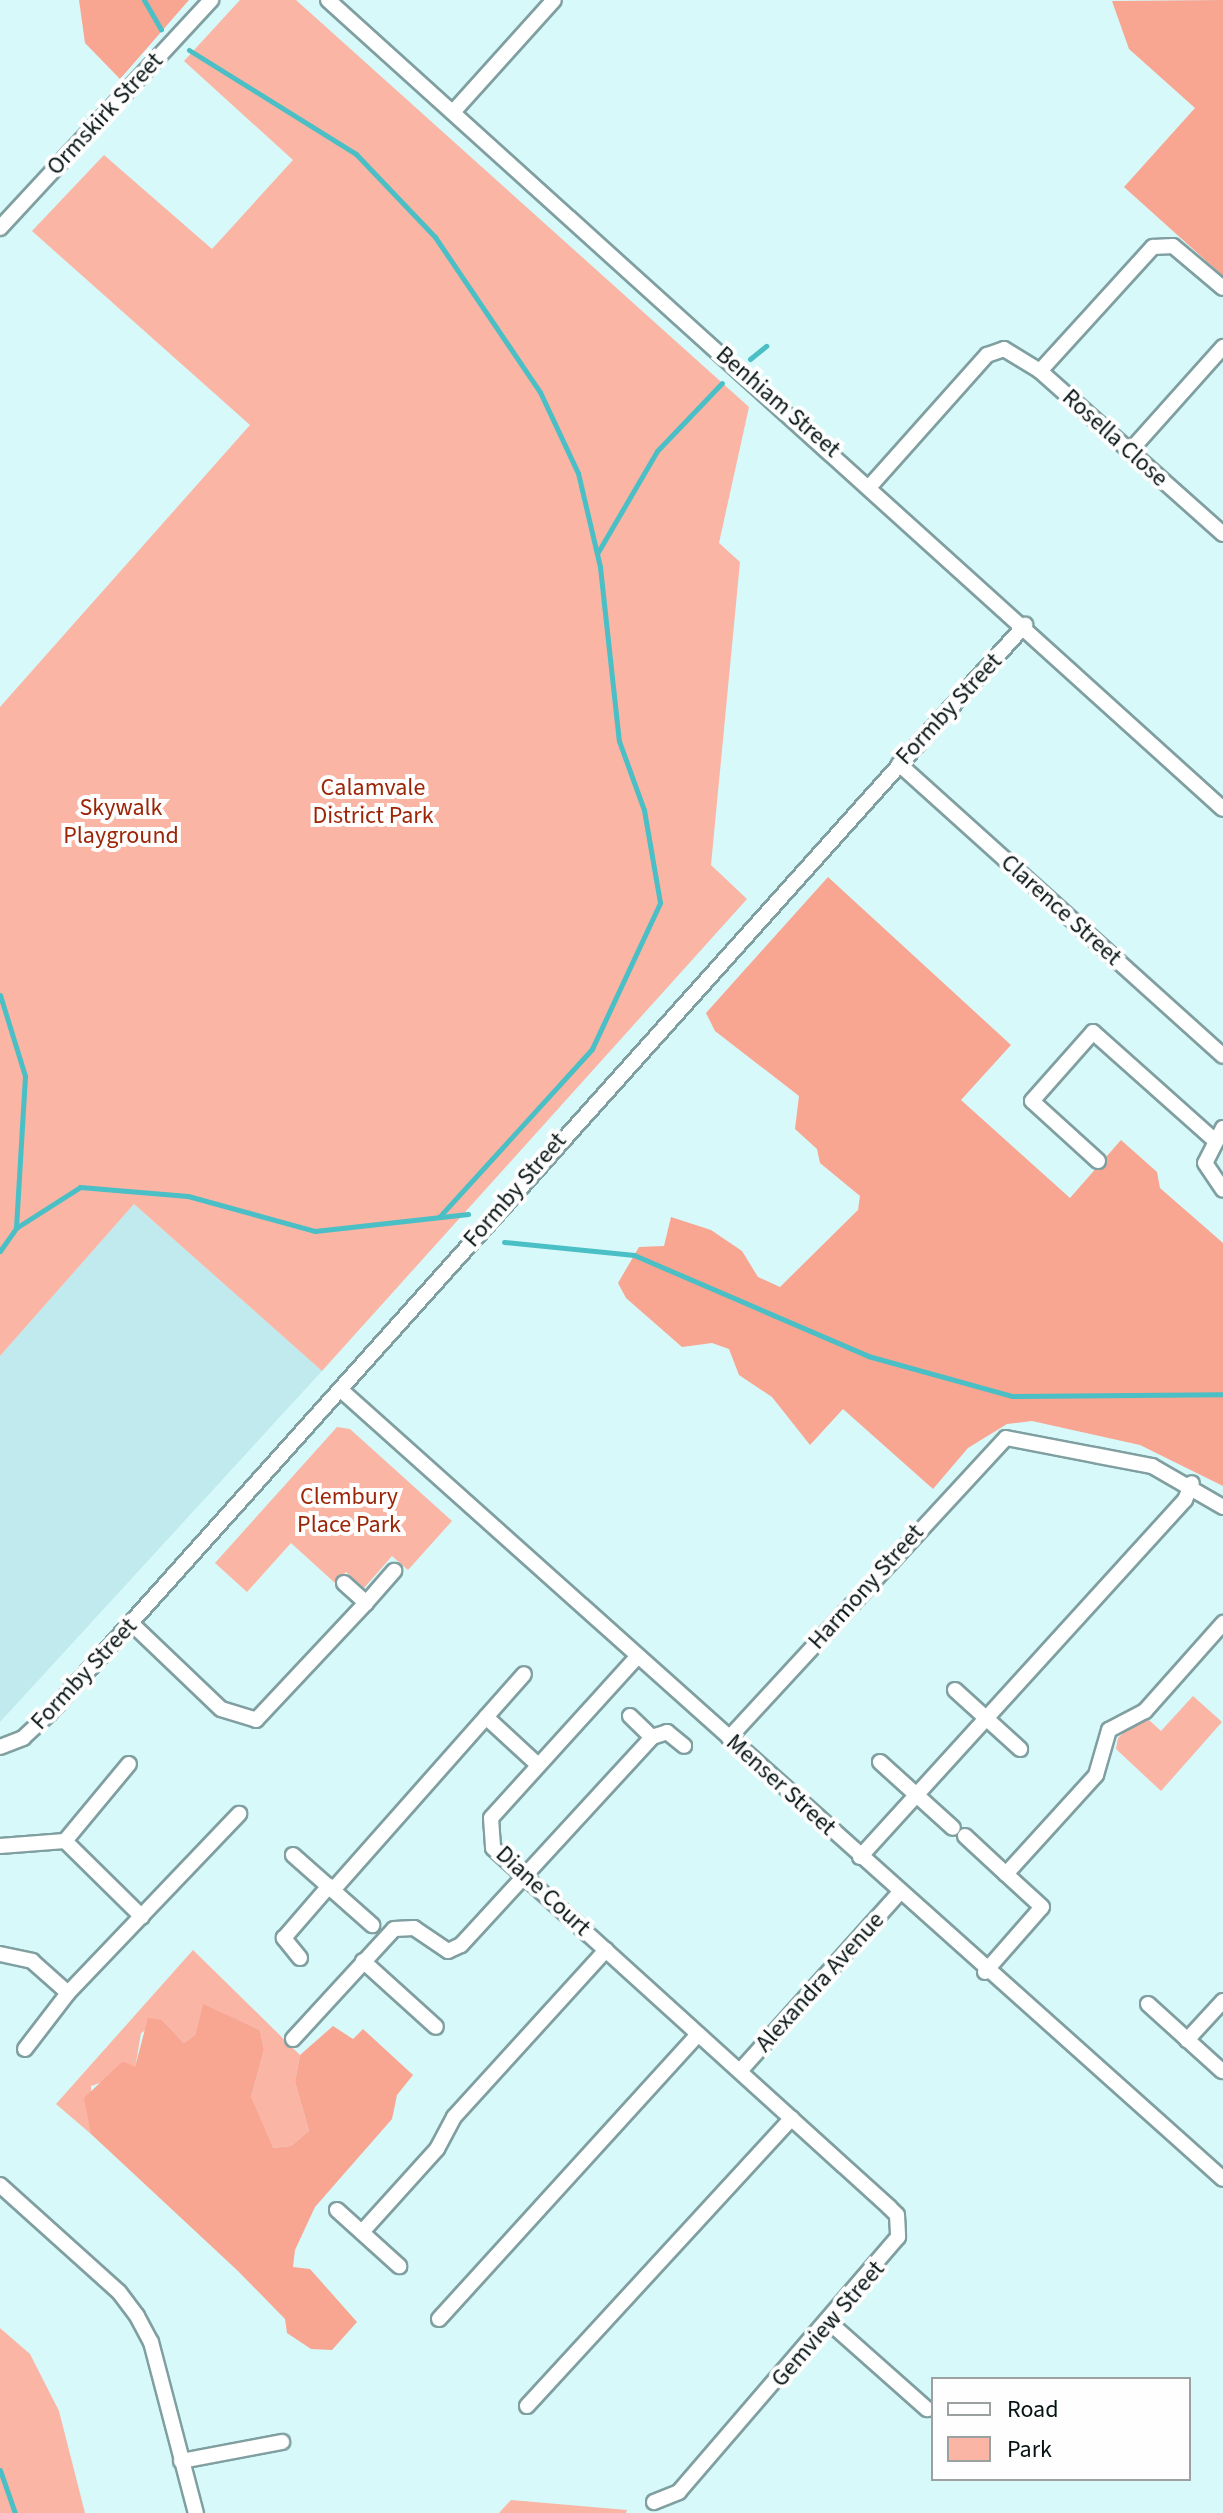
<!DOCTYPE html>
<style>
body{margin:0}
#map{position:relative;width:1223px;height:2513px;overflow:hidden;background:#d7f9fa;font-family:"Source Sans 3",sans-serif}
div>[style]{position:absolute}
.built>*{inset:0;background:#c0eaed}
.green>*{inset:0;background:#fab5a5}
.forest>*{inset:0;background:#f8a591}
.stream>*{height:5px;margin:-2.5px;padding:0 2.5px;transform-origin:2.5px;border-radius:2.5px;background:#4abfc5}
.roads{filter:drop-shadow(2px 0 #809fa0) drop-shadow(-2px 0 #809fa0) drop-shadow(0 2px #809fa0) drop-shadow(0 -2px #809fa0)}
.street>*{height:14px;margin:-7px;padding:0 7px;transform-origin:7px;border-radius:7px;background:#fff}
span{translate:-50% -50%;white-space:nowrap;text-align:center;line-height:1.15;-webkit-text-stroke:8px #fefefe;paint-order:stroke}
.street-label{font-size:24px;color:#071313}
.park-label{font-size:24px;color:#9c2507}
.legend{position:absolute;left:931px;top:2377px;width:260px;height:104px;box-sizing:border-box;background:#fefefe;border:2px solid #9ba0a0;margin:0;padding:10px 14px;list-style:none;font-size:24px;color:#071313}
.legend li{display:flex;align-items:center;gap:16px;height:40px}
.legend b{width:40px;border:2px solid #9ba0a0}
</style>
<div id="map">
<div class="built">
<i style="clip-path:polygon(134px 1204px,322px 1371px,0 1722px,0 1356px)"></i>
</div>
<div class="green">
<i style="clip-path:polygon(240px 0,296px 0,749px 407px,719px 543px,740px 562px,711px 865px,747px 899px,322px 1371px,134px 1204px,0 1356px,0 707px,250px 425px,32px 231px,104px 155px,212px 249px,293px 160px,184px 61px)"></i>
<i style="clip-path:polygon(337px 1427px,350px 1429px,452px 1521px,408px 1570px,392px 1556px,364px 1588px,346px 1572px,335px 1583px,291px 1543px,247px 1592px,215px 1563px)"></i>
<i style="clip-path:polygon(1193px 1696px,1222px 1722px,1161px 1791px,1116px 1749px,1118px 1738px,1135px 1722px,1149px 1720px,1161px 1731px)"></i>
<i style="clip-path:polygon(193px 1950px,300px 2055px,295px 2082px,309px 2131px,291px 2146px,273px 2148px,258px 2124px,251px 2097px,264px 2050px,260px 2030px,203px 2005px,195px 2035px,184px 2043px,162px 2020px,141px 2033px,135px 2068px,123px 2061px,111px 2079px,91px 2086px,91px 2134px,56px 2104px)"></i>
<i style="clip-path:polygon(0 2328px,30px 2354px,59px 2411px,85px 2513px,0 2513px)"></i>
<i style="clip-path:polygon(511px 2500px,627px 2510px,626px 2513px,499px 2513px)"></i>
</div>
<div class="forest">
<i style="clip-path:polygon(79px 0,189px 0,120px 79px,85px 43px)"></i>
<i style="clip-path:polygon(1223px 0,1223px 276px,1124px 187px,1195px 108px,1129px 49px,1112px 1px)"></i>
<i style="clip-path:polygon(828px 877px,1011px 1045px,961px 1100px,1070px 1198px,1121px 1140px,1157px 1172px,1160px 1188px,1223px 1243px,1223px 1486px,1140px 1445px,1032px 1421px,1007px 1424px,968px 1448px,933px 1489px,843px 1409px,810px 1445px,772px 1397px,739px 1375px,729px 1349px,712px 1343px,682px 1347px,626px 1298px,618px 1283px,639px 1247px,664px 1246px,671px 1217px,711px 1230px,742px 1251px,758px 1277px,780px 1287px,858px 1210px,860px 1196px,820px 1163px,817px 1149px,795px 1129px,799px 1096px,715px 1031px,706px 1013px)"></i>
<i style="clip-path:polygon(203px 2004px,260px 2030px,264px 2050px,251px 2097px,273px 2148px,291px 2146px,309px 2131px,295px 2082px,300px 2055px,333px 2026px,353px 2039px,363px 2029px,413px 2075px,397px 2095px,392px 2119px,315px 2207px,295px 2250px,293px 2267px,310px 2269px,357px 2322px,332px 2350px,311px 2349px,287px 2333px,285px 2319px,238px 2271px,91px 2134px,84px 2098px,123px 2061px,135px 2067px,148px 2018px,162px 2020px,184px 2043px,195px 2035px)"></i>
</div>
<div class="stream">
<i style="left:144px;top:0;width:34px;rotate:60deg"></i>
<i style="left:189px;top:50px;width:197px;rotate:31.9deg"></i>
<i style="left:356px;top:154px;width:115px;rotate:46.4deg"></i>
<i style="left:435px;top:237px;width:187px;rotate:55.9deg"></i>
<i style="left:540px;top:392px;width:89px;rotate:64.9deg"></i>
<i style="left:578px;top:473px;width:97px;rotate:76.8deg"></i>
<i style="left:600px;top:567px;width:175px;rotate:83.8deg"></i>
<i style="left:619px;top:741px;width:73px;rotate:70.1deg"></i>
<i style="left:644px;top:810px;width:94px;rotate:80.2deg"></i>
<i style="left:660px;top:903px;width:161px;rotate:115deg"></i>
<i style="left:592px;top:1049px;width:227px;rotate:132.3deg"></i>
<i style="left:750px;top:359px;width:21px;rotate:-39deg"></i>
<i style="left:598px;top:552px;width:117px;rotate:-59.7deg"></i>
<i style="left:657px;top:451px;width:94px;rotate:-46.3deg"></i>
<i style="left:0;top:995px;width:85px;rotate:72.8deg"></i>
<i style="left:25px;top:1076px;width:152px;rotate:93.4deg"></i>
<i style="left:504px;top:1242px;width:131px;rotate:5.7deg"></i>
<i style="left:634px;top:1255px;width:255px;rotate:23.3deg"></i>
<i style="left:868px;top:1356px;width:149px;rotate:15.5deg"></i>
<i style="left:1012px;top:1396px;width:211px;rotate:-0.5deg"></i>
<i style="left:0;top:1251px;width:28px;rotate:-55deg"></i>
<i style="left:16px;top:1228px;width:76px;rotate:-32.6deg"></i>
<i style="left:80px;top:1187px;width:108px;rotate:4.8deg"></i>
<i style="left:188px;top:1196px;width:132px;rotate:15.4deg"></i>
<i style="left:315px;top:1231px;width:154px;rotate:-6.3deg"></i>
<i style="left:0;top:2470px;width:46px;rotate:70.8deg"></i>
</div>
<div class="roads">
<div class="street">
<i style="left:328px;top:0;width:1206px;rotate:42.11deg"></i>
<i style="left:454px;top:111px;width:149px;rotate:-48deg"></i>
<i style="left:0;top:228px;width:311px;rotate:-47.2deg"></i>
<i style="left:1040px;top:371px;width:168px;rotate:-47.7deg"></i>
<i style="left:1153px;top:247px;width:20px;rotate:-3deg"></i>
<i style="left:1173px;top:246px;width:65px;rotate:40deg"></i>
<i style="left:1130px;top:451px;width:140px;rotate:-48.2deg"></i>
<i style="left:872px;top:484px;width:173px;rotate:-48.3deg"></i>
<i style="left:987px;top:355px;width:18px;rotate:-19deg"></i>
<i style="left:1004px;top:349px;width:42px;rotate:31.4deg"></i>
<i style="left:1040px;top:371px;width:245px;rotate:41.7deg"></i>
<i style="left:899px;top:764px;width:436px;rotate:42deg"></i>
<i style="left:1223px;top:1128px;width:39px;rotate:117deg"></i>
<i style="left:1205px;top:1163px;width:32px;rotate:56deg"></i>
<i style="left:1098px;top:1161px;width:89px;rotate:-137.7deg"></i>
<i style="left:1032px;top:1101px;width:92px;rotate:-48.5deg"></i>
<i style="left:1093px;top:1032px;width:161px;rotate:41.7deg"></i>
<i style="left:341px;top:1390px;width:1183px;rotate:41.81deg"></i>
<i style="left:344px;top:1583px;width:30px;rotate:42deg"></i>
<i style="left:366px;top:1603px;width:43px;rotate:-48.8deg"></i>
<i style="left:131px;top:1623px;width:124px;rotate:43.7deg"></i>
<i style="left:221px;top:1709px;width:37px;rotate:17deg"></i>
<i style="left:256px;top:1720px;width:161px;rotate:-46.8deg"></i>
<i style="left:637px;top:1657px;width:217px;rotate:132.2deg"></i>
<i style="left:491px;top:1818px;width:30px;rotate:86deg"></i>
<i style="left:493px;top:1848px;width:535px;rotate:42.19deg"></i>
<i style="left:889px;top:2207px;width:11px;rotate:45deg"></i>
<i style="left:897px;top:2215px;width:22px;rotate:87deg"></i>
<i style="left:898px;top:2237px;width:336px;rotate:130.7deg"></i>
<i style="left:679px;top:2492px;width:27px;rotate:158deg"></i>
<i style="left:955px;top:1690px;width:88px;rotate:42.2deg"></i>
<i style="left:630px;top:1716px;width:30px;rotate:44deg"></i>
<i style="left:486px;top:1717px;width:71px;rotate:42.7deg"></i>
<i style="left:729px;top:1738px;width:408px;rotate:-47.3deg"></i>
<i style="left:1006px;top:1438px;width:149px;rotate:10.9deg"></i>
<i style="left:1152px;top:1466px;width:82px;rotate:30deg"></i>
<i style="left:0;top:1747px;width:25px;rotate:-21deg"></i>
<i style="left:23px;top:1738px;width:38px;rotate:-43deg"></i>
<i style="left:51px;top:1712px;width:1460px;rotate:-48.14deg"></i>
<i style="left:880px;top:1762px;width:98px;rotate:42.1deg"></i>
<i style="left:965px;top:1836px;width:56px;rotate:42.8deg"></i>
<i style="left:65px;top:1841px;width:108px;rotate:44.6deg"></i>
<i style="left:0;top:1846px;width:65px;rotate:-4.4deg"></i>
<i style="left:65px;top:1841px;width:100px;rotate:-50.3deg"></i>
<i style="left:293px;top:1855px;width:106px;rotate:41.5deg"></i>
<i style="left:860px;top:1857px;width:483px;rotate:-47.7deg"></i>
<i style="left:1185px;top:1500px;width:18px;rotate:-68deg"></i>
<i style="left:333px;top:1890px;width:288px;rotate:-48.5deg"></i>
<i style="left:0;top:1954px;width:33px;rotate:12deg"></i>
<i style="left:32px;top:1961px;width:48px;rotate:41.6deg"></i>
<i style="left:300px;top:1958px;width:26px;rotate:-129deg"></i>
<i style="left:284px;top:1938px;width:69px;rotate:-49.1deg"></i>
<i style="left:363px;top:1961px;width:98px;rotate:42.1deg"></i>
<i style="left:985px;top:1972px;width:86px;rotate:-48.8deg"></i>
<i style="left:1042px;top:1907px;width:49px;rotate:-137.5deg"></i>
<i style="left:1006px;top:1874px;width:134px;rotate:-47.7deg"></i>
<i style="left:1096px;top:1775px;width:47px;rotate:-73.9deg"></i>
<i style="left:1109px;top:1730px;width:41px;rotate:-27.8deg"></i>
<i style="left:1145px;top:1711px;width:118px;rotate:-48.4deg"></i>
<i style="left:1148px;top:2004px;width:100px;rotate:42.2deg"></i>
<i style="left:293px;top:2039px;width:149px;rotate:-47.4deg"></i>
<i style="left:394px;top:1929px;width:20px;rotate:-3deg"></i>
<i style="left:414px;top:1928px;width:41px;rotate:34.1deg"></i>
<i style="left:448px;top:1951px;width:14px;rotate:-25deg"></i>
<i style="left:461px;top:1945px;width:282px;rotate:-47.4deg"></i>
<i style="left:652px;top:1737px;width:16px;rotate:-18deg"></i>
<i style="left:667px;top:1732px;width:22px;rotate:39deg"></i>
<i style="left:1187px;top:2040px;width:53px;rotate:-47.3deg"></i>
<i style="left:25px;top:2049px;width:71px;rotate:-52.5deg"></i>
<i style="left:68px;top:1993px;width:248px;rotate:-46.3deg"></i>
<i style="left:740px;top:2071px;width:239px;rotate:-48.2deg"></i>
<i style="left:0;top:2185px;width:160px;rotate:42deg"></i>
<i style="left:119px;top:2292px;width:30px;rotate:53deg"></i>
<i style="left:137px;top:2316px;width:30px;rotate:62deg"></i>
<i style="left:151px;top:2342px;width:177px;rotate:75.3deg"></i>
<i style="left:337px;top:2210px;width:84px;rotate:42.1deg"></i>
<i style="left:362px;top:2232px;width:112px;rotate:-47.9deg"></i>
<i style="left:437px;top:2149px;width:36px;rotate:-62deg"></i>
<i style="left:454px;top:2117px;width:226px;rotate:-47.7deg"></i>
<i style="left:439px;top:2319px;width:385px;rotate:-47.7deg"></i>
<i style="left:830px;top:2323px;width:130px;rotate:41.6deg"></i>
<i style="left:527px;top:2406px;width:391px;rotate:-47.4deg"></i>
<i style="left:181px;top:2461px;width:103px;rotate:-10.7deg"></i>
</div>
</div>
<div class="street-label">
<span style="left:105px;top:114px;rotate:-47deg">Ormskirk Street</span>
<span style="left:778px;top:402px;rotate:41deg">Benhiam Street</span>
<span style="left:1115px;top:438px;rotate:42deg">Rosella Close</span>
<span style="left:949px;top:709px;rotate:-47deg">Formby Street</span>
<span style="left:1061px;top:910px;rotate:42deg">Clarence Street</span>
<span style="left:515px;top:1190px;rotate:-49deg">Formby Street</span>
<span style="left:866px;top:1587px;rotate:-48deg">Harmony Street</span>
<span style="left:84px;top:1674px;rotate:-47deg">Formby Street</span>
<span style="left:781px;top:1785px;rotate:42deg">Menser Street</span>
<span style="left:543px;top:1891px;rotate:43deg">Diane Court</span>
<span style="left:820px;top:1982px;rotate:-48deg">Alexandra Avenue</span>
<span style="left:828px;top:2324px;rotate:-49deg">Gemview Street</span>
</div>
<div class="park-label">
<span style="left:373px;top:802px">Calamvale<br>District Park</span>
<span style="left:121px;top:822px">Skywalk<br>Playground</span>
<span style="left:349px;top:1511px">Clembury<br>Place Park</span>
</div>
<ul class="legend">
<li><b style="height:10px;background:#fff"></b>Road</li>
<li><b style="height:22px;background:#fab5a5"></b>Park</li>
</ul>
</div>
